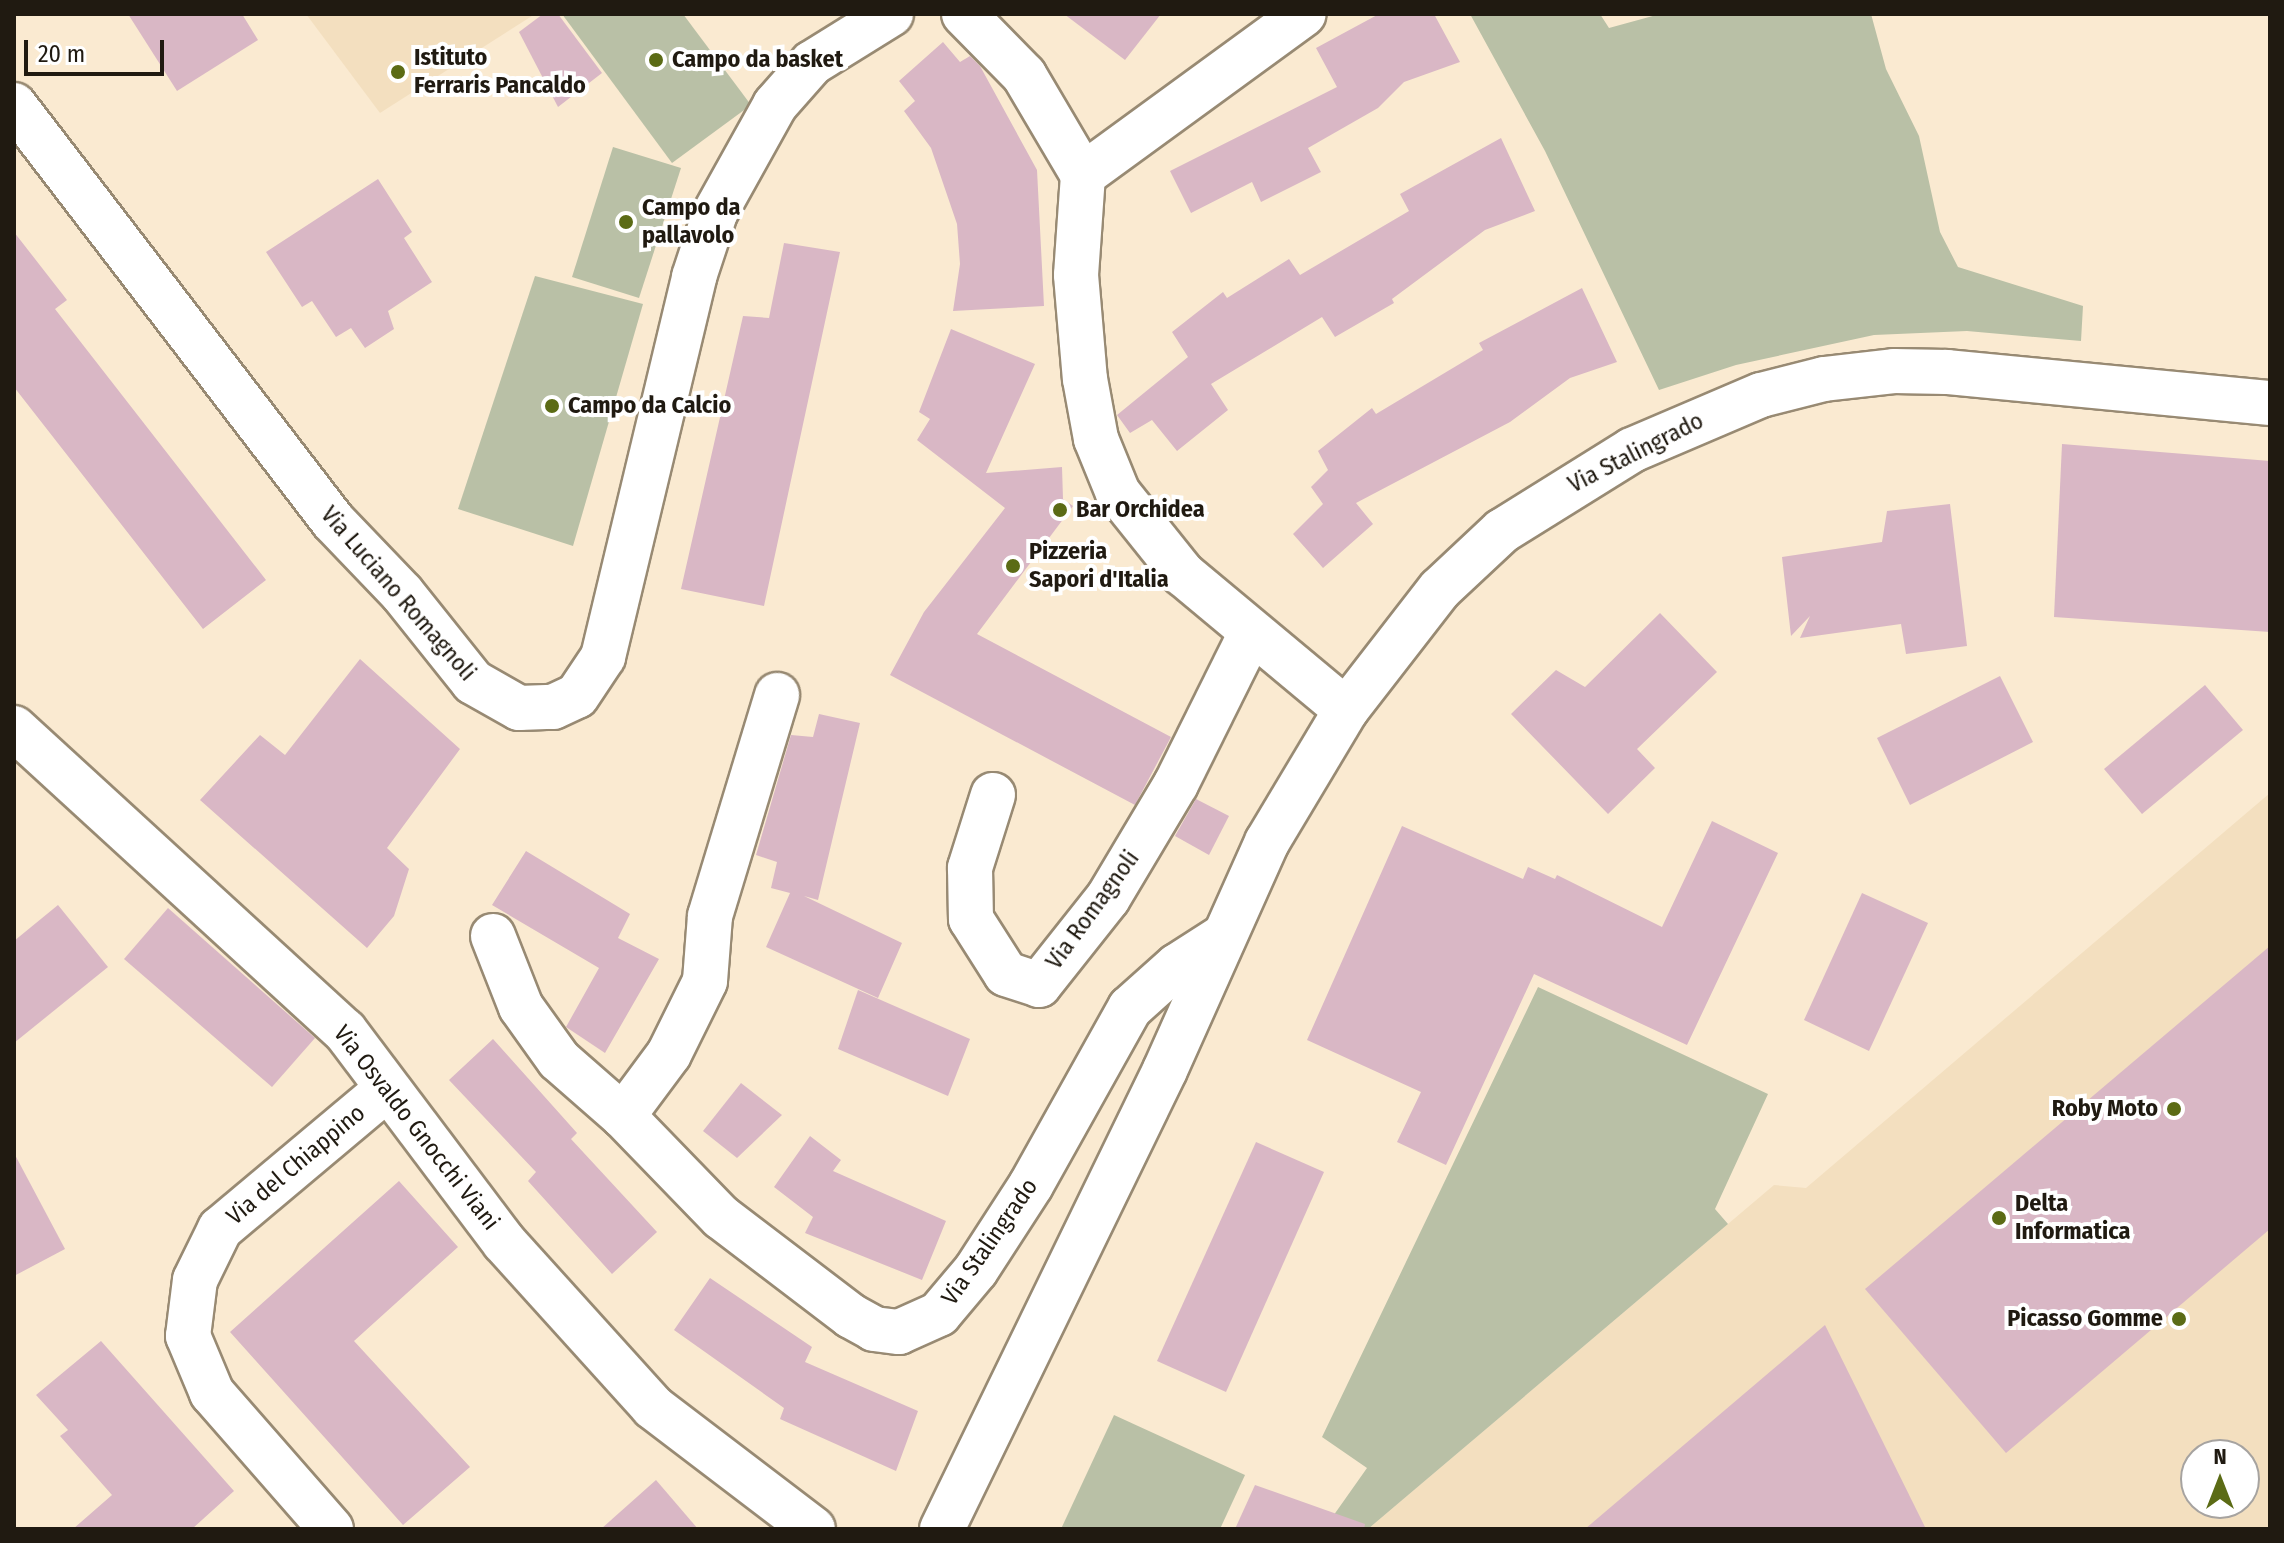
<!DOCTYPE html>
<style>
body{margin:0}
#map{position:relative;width:2284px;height:1543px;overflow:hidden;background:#faead1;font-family:"Fira Sans Condensed",sans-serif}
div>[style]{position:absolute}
.built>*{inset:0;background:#f3dfbf}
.green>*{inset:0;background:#b9c0a6}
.building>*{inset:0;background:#d9b7c5}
.roads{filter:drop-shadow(2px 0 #988a73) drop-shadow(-2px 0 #988a73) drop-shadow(0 2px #988a73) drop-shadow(0 -2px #988a73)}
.minor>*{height:44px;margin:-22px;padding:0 22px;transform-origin:22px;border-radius:22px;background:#fff}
.tertiary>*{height:44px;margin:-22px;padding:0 22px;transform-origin:22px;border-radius:22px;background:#fff}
.dots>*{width:22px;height:22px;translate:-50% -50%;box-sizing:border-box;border:4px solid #fff;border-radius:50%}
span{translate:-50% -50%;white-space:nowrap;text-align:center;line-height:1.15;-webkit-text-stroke:8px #fff;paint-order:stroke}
.poi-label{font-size:24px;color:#201a11;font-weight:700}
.left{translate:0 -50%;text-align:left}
.right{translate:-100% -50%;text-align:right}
.street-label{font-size:24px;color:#201a11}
.frame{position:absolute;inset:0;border:16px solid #201a11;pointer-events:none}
.north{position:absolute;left:2180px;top:1439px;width:80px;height:80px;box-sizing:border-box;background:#fff;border:2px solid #a6a3a0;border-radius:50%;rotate:0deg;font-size:22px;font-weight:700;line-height:32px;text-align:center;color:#201a11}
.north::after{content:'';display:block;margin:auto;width:28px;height:36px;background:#5b6b15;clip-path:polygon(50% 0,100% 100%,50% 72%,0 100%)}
.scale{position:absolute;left:24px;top:40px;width:140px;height:36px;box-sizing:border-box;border:4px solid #201a11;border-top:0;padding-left:10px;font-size:24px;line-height:28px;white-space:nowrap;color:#201a11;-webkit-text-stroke:6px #fff;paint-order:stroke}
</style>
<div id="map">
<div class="built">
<i style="clip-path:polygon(306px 14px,535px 14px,380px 113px)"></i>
<i style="clip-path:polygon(evenodd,2270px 793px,2270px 1529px,1368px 1529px,1774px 1185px,1806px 1188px,2270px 793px,2196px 1455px,2244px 1455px,2244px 1503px,2196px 1503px,2196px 1455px)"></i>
</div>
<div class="green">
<i style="clip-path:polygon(562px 14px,683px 14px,751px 105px,672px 163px)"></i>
<i style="clip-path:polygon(1470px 14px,1600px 14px,1609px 28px,1660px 14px,1871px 14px,1886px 69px,1919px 136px,1940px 232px,1958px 267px,2083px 306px,2081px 341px,1967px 331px,1874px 335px,1736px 365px,1659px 390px,1545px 151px)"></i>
<i style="clip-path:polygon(613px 147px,681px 168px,639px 298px,572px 277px)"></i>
<i style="clip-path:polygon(535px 276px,643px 304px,573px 546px,458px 509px)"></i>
<i style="clip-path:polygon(1538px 987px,1768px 1094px,1715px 1209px,1728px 1224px,1368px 1529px,1339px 1529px,1331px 1519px,1367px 1468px,1322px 1437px)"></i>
<i style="clip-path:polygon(1114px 1415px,1245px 1475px,1220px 1529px,1061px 1529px)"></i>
</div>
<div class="building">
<i style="clip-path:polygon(128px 14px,242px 14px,258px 40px,177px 91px)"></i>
<i style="clip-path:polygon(543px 14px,558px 14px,602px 73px,558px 107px,519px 32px)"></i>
<i style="clip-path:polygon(1064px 14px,1161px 14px,1125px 60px)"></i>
<i style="clip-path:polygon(1379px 14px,1434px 14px,1460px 62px,1404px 82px,1378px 108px,1308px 148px,1321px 172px,1261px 202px,1252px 182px,1191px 213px,1170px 171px,1337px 87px,1316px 48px)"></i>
<i style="clip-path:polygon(943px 42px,960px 62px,970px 56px,980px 66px,1037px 170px,1044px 306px,953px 311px,960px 264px,957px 224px,931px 148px,904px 111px,915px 101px,899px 81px)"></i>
<i style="clip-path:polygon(1501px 138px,1535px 211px,1485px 230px,1392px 299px,1394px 303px,1335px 337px,1322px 317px,1211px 384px,1228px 410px,1177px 451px,1152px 420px,1130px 433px,1117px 415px,1188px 357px,1172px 332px,1223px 292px,1227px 298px,1289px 259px,1300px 275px,1409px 211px,1400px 194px)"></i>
<i style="clip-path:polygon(378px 179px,412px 232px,404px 238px,432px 282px,388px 311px,394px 329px,365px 348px,351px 328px,336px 337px,312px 301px,302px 307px,266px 252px)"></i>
<i style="clip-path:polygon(14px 232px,67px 300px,55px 309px,266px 580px,203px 629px,14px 387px)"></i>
<i style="clip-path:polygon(784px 243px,840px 252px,764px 606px,681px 589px,743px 316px,769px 318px)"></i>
<i style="clip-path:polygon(1582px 288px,1617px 362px,1570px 378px,1510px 422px,1356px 503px,1373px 524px,1323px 568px,1293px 534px,1323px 504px,1311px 487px,1328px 470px,1318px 451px,1372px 408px,1376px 414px,1483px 350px,1479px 343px)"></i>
<i style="clip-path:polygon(951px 329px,1035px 364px,986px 473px,1062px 467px,1063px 499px,1073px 506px,977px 634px,1171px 737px,1135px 805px,890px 675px,924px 612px,1005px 508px,917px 440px,930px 419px,919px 412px)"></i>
<i style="clip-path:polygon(2062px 444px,2270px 461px,2270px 632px,2054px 617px)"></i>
<i style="clip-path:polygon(1950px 504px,1967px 646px,1906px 654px,1901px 624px,1800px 638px,1810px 616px,1791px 636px,1782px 557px,1882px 542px,1887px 511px)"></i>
<i style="clip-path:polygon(1660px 613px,1717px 672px,1637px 749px,1655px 768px,1608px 814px,1511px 714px,1556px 670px,1585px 687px)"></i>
<i style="clip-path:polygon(360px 659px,460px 749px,387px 848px,409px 869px,394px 916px,367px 948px,200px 800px,260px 735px,285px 755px)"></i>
<i style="clip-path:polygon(2000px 676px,2033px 742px,1910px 805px,1877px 738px)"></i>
<i style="clip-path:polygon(2205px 685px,2243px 730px,2142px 814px,2104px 769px)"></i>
<i style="clip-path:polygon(819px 714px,860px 723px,818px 900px,804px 896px,902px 943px,878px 998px,766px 947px,790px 893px,771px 888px,777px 862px,756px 855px,791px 735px,813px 737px)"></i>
<i style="clip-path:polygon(1196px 799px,1229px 816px,1209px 855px,1175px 836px)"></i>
<i style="clip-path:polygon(1712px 821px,1778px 853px,1687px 1045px,1534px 974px,1446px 1165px,1397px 1142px,1421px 1092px,1307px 1040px,1402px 826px,1523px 879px,1528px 867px,1555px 879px,1557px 875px,1662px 927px)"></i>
<i style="clip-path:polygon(526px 851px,630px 914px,618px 938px,659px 959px,605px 1053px,566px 1027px,599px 968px,492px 905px)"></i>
<i style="clip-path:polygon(1862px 893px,1928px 923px,1869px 1051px,1804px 1020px)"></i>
<i style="clip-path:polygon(58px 905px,108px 967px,14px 1043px,14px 941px)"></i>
<i style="clip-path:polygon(168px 908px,315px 1038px,272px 1087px,124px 959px)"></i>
<i style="clip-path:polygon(2270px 946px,2270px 1229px,2006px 1453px,1865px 1289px)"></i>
<i style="clip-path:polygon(858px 990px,970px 1039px,948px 1096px,838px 1049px)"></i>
<i style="clip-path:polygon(493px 1039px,577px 1133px,571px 1139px,657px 1232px,612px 1274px,528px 1181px,536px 1172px,449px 1080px)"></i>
<i style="clip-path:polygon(741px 1083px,782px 1115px,737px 1158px,703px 1131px)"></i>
<i style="clip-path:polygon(810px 1136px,841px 1160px,833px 1171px,946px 1221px,922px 1280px,805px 1233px,813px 1217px,774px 1187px)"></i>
<i style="clip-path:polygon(1256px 1142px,1324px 1172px,1226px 1392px,1157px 1361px)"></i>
<i style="clip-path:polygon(14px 1153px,65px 1249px,14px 1276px)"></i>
<i style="clip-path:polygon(399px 1181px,458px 1247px,354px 1341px,470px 1467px,403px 1525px,230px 1332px)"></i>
<i style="clip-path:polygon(710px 1278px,812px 1347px,805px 1362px,918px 1411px,896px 1471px,780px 1419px,784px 1408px,674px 1330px)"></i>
<i style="clip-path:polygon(1825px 1325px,1926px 1529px,1585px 1529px)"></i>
<i style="clip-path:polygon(101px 1341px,234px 1491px,192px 1529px,73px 1529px,112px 1495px,60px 1436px,68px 1430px,36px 1395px)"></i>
<i style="clip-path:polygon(656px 1480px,698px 1529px,601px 1529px)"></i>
<i style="clip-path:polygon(1255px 1485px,1365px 1524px,1364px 1529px,1235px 1529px)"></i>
</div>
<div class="roads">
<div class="minor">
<i style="left:964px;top:14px;width:86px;rotate:45.5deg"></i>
<i style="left:1024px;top:75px;width:116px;rotate:59.5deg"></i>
<i style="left:1083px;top:175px;width:100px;rotate:94deg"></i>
<i style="left:1076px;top:275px;width:104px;rotate:85.1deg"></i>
<i style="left:1085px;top:379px;width:61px;rotate:79.6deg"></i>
<i style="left:1096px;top:439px;width:58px;rotate:67.8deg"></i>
<i style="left:1118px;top:493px;width:104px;rotate:51.3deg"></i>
<i style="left:1183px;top:574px;width:212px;rotate:39.8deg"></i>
<i style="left:14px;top:105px;width:524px;rotate:52.52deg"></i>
<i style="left:333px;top:521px;width:100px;rotate:46.2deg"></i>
<i style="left:402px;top:593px;width:114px;rotate:51.4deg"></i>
<i style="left:473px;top:682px;width:53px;rotate:29.5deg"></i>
<i style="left:519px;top:708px;width:34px;rotate:-2deg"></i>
<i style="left:553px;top:707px;width:26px;rotate:-25deg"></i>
<i style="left:577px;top:696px;width:47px;rotate:-56.3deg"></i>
<i style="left:603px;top:657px;width:391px;rotate:-76.5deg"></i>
<i style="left:694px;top:277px;width:67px;rotate:-71.8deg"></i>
<i style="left:715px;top:213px;width:124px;rotate:-60.9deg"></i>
<i style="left:775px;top:105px;width:56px;rotate:-48.6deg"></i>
<i style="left:812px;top:63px;width:93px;rotate:-31.8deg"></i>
<i style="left:1083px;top:175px;width:273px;rotate:-36.1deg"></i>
<i style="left:14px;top:728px;width:449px;rotate:42.5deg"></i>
<i style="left:345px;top:1031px;width:264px;rotate:53deg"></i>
<i style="left:504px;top:1242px;width:222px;rotate:47.9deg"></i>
<i style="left:653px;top:1407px;width:201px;rotate:37.3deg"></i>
<i style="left:993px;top:795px;width:77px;rotate:107.5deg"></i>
<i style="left:970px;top:868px;width:51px;rotate:88.9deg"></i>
<i style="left:971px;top:919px;width:65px;rotate:57.5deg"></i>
<i style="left:1006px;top:974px;width:35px;rotate:18deg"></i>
<i style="left:1039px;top:985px;width:111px;rotate:-51.6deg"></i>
<i style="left:1108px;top:898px;width:133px;rotate:-59.2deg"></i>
<i style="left:1176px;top:784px;width:169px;rotate:-63.6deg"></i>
<i style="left:493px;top:936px;width:76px;rotate:68.5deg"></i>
<i style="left:521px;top:1007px;width:65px;rotate:54.4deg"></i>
<i style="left:559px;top:1060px;width:85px;rotate:41.2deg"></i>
<i style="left:623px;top:1116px;width:141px;rotate:45.9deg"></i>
<i style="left:721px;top:1217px;width:163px;rotate:37.3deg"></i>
<i style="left:851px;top:1316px;width:26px;rotate:29deg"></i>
<i style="left:874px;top:1329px;width:25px;rotate:7deg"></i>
<i style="left:899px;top:1332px;width:44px;rotate:-24.2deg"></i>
<i style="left:939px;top:1314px;width:57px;rotate:-49.9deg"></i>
<i style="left:976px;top:1270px;width:101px;rotate:-57.1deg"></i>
<i style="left:1031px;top:1185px;width:203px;rotate:-60.8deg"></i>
<i style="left:1130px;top:1008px;width:63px;rotate:-41.8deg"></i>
<i style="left:1177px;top:966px;width:56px;rotate:-32.6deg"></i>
<i style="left:623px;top:1116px;width:77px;rotate:-53.4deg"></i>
<i style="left:669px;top:1054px;width:81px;rotate:-63.7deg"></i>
<i style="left:705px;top:981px;width:65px;rotate:-85.6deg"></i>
<i style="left:710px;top:916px;width:231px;rotate:-73.1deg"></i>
<i style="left:331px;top:1529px;width:181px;rotate:-131.2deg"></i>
<i style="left:212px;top:1393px;width:62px;rotate:-112.8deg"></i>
<i style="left:188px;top:1336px;width:56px;rotate:-82.9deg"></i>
<i style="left:195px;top:1280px;width:57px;rotate:-63.9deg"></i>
<i style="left:220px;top:1229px;width:218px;rotate:-40deg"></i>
</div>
<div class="tertiary">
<i style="left:942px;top:1529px;width:510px;rotate:-64.09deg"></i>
<i style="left:1165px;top:1070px;width:250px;rotate:-65.9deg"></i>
<i style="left:1267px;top:842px;width:154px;rotate:-59.1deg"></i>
<i style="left:1346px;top:710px;width:153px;rotate:-52.2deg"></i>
<i style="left:1440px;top:589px;width:85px;rotate:-43.1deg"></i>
<i style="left:1502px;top:531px;width:153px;rotate:-31.9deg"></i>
<i style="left:1632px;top:450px;width:140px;rotate:-23.1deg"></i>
<i style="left:1761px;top:395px;width:65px;rotate:-14.3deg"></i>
<i style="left:1824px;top:379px;width:70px;rotate:-6.5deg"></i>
<i style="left:1894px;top:371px;width:53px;rotate:1.1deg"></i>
<i style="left:1947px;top:372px;width:324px;rotate:5.5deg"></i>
</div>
</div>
<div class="dots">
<i style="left:656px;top:60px;background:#5b6b15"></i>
<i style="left:398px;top:72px;background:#5b6b15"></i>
<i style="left:626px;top:222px;background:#5b6b15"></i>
<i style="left:552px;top:406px;background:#5b6b15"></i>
<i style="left:1060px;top:510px;background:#5b6b15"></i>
<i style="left:1013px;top:566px;background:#5b6b15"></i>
<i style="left:2174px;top:1109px;background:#5b6b15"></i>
<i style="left:1999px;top:1218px;background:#5b6b15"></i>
<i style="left:2179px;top:1319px;background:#5b6b15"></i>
</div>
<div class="poi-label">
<span class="left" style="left:414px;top:72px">Istituto<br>Ferraris Pancaldo</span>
<span class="left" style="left:672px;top:60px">Campo da basket</span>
<span class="left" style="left:642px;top:222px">Campo da<br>pallavolo</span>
<span class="left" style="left:568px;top:406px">Campo da Calcio</span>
<span class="left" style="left:1076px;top:510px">Bar Orchidea</span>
<span class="left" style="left:1029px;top:566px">Pizzeria<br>Sapori d'Italia</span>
<span class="right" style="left:2158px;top:1109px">Roby Moto</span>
<span class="left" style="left:2015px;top:1218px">Delta<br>Informatica</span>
<span class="right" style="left:2163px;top:1319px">Picasso Gomme</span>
</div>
<div class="street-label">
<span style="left:1636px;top:453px;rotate:-27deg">Via Stalingrado</span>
<span style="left:398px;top:594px;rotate:49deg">Via Luciano Romagnoli</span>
<span style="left:1093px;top:910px;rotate:-54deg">Via Romagnoli</span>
<span style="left:416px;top:1128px;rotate:52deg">Via Osvaldo Gnocchi Viani</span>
<span style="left:296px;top:1165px;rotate:-40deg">Via del Chiappino</span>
<span style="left:990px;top:1242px;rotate:-55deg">Via Stalingrado</span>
</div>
<div class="frame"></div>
<div class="north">N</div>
<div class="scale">20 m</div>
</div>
